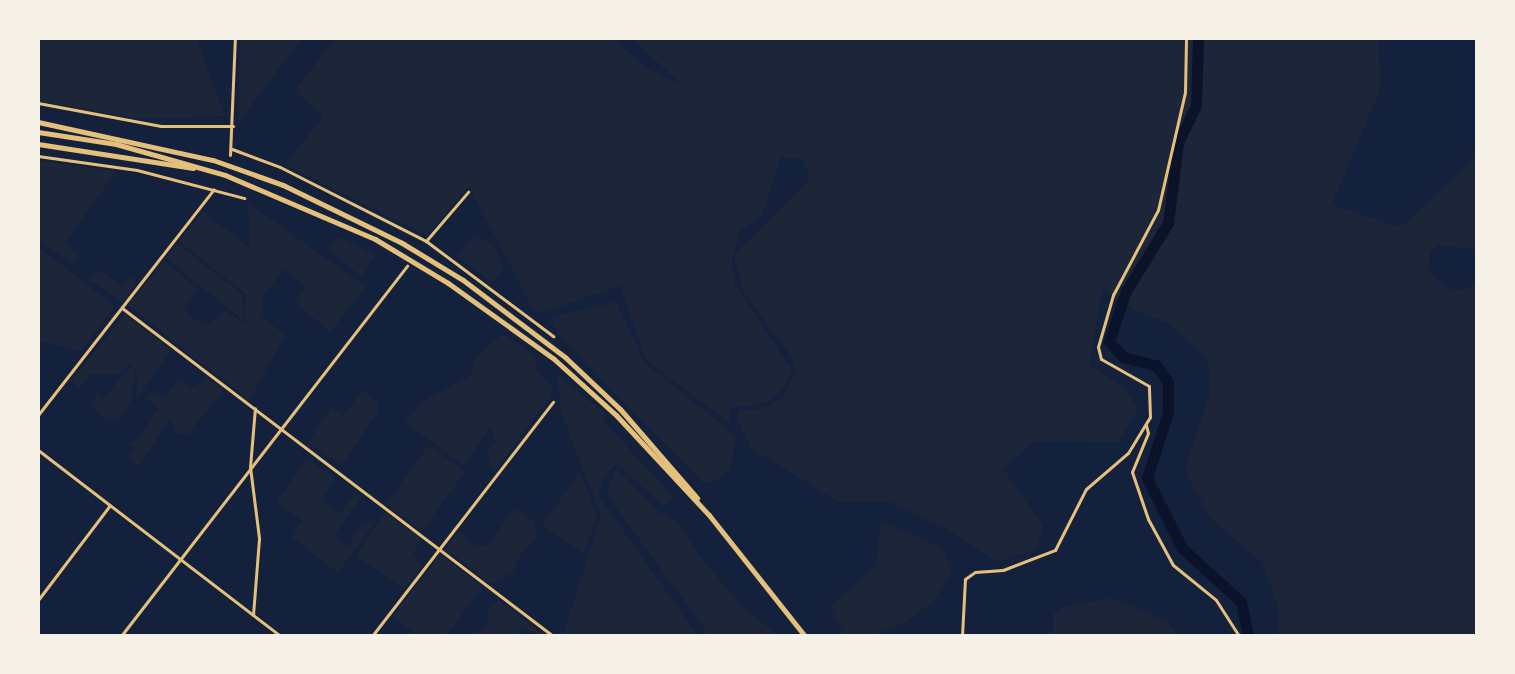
<!DOCTYPE html>
<style>
body{margin:0}
#map{position:relative;width:1515px;height:674px;overflow:hidden;background:#14213d;font-family:"IBM Plex Sans",sans-serif}
div>[style]{position:absolute}
.green>*{inset:0;background:#1d2539}
.river>*{height:11px;margin:-5.5px;padding:0 5.5px;transform-origin:5.5px;border-radius:5.5px;background:#0b132b}
.minor>*{height:3px;margin:-1.5px;padding:0 1.5px;transform-origin:1.5px;border-radius:1.5px;background:#e5c07b}
.motorway>*{height:5px;margin:-2.5px;padding:0 2.5px;transform-origin:2.5px;border-radius:2.5px;background:#e5c07b}
span{translate:-50% -50%;white-space:nowrap;text-align:center;line-height:1.15;-webkit-text-stroke:7px #f6f1e7;paint-order:stroke}
.frame{position:absolute;inset:0;border:40px solid #f6f1e7;pointer-events:none}
</style>
<div id="map">
<div class="green">
<i style="clip-path:polygon(38px 38px,196px 38px,225px 116px,141px 119px,38px 101px)"></i>
<i style="clip-path:polygon(240px 38px,302px 38px,238px 123px)"></i>
<i style="clip-path:polygon(336px 38px,611px 38px,649px 69px,711px 100px,681px 84px,632px 38px,1378px 38px,1381px 87px,1333px 201px,1337px 207px,1397px 226px,1409px 221px,1477px 154px,1477px 249px,1437px 245px,1430px 253px,1428px 267px,1439px 283px,1456px 291px,1470px 288px,1477px 278px,1477px 636px,1279px 636px,1278px 606px,1262px 562px,1211px 519px,1189px 479px,1186px 464px,1211px 391px,1208px 361px,1170px 324px,1136px 311px,1102px 288px,1089px 365px,1124px 388px,1138px 408px,1118px 443px,1035px 441px,1003px 469px,1043px 526px,1036px 549px,997px 562px,946px 528px,887px 501px,837px 501px,751px 448px,737px 418px,738px 411px,766px 408px,783px 397px,796px 371px,793px 359px,744px 293px,734px 255px,810px 178px,802px 160px,781px 156px,762px 214px,739px 232px,732px 261px,734px 283px,792px 370px,784px 388px,766px 403px,730px 408px,730px 423px,646px 360px,620px 285px,540px 314px,532px 308px,469px 186px,427px 235px,285px 164px,324px 116px,294px 91px)"></i>
<i style="clip-path:polygon(38px 161px,116px 171px,65px 243px,78px 255px,72px 264px,38px 239px)"></i>
<i style="clip-path:polygon(248px 203px,366px 287px,330px 332px,295px 302px,306px 287px,285px 269px,263px 295px,262px 315px,285px 336px,249px 400px,128px 305px,165px 261px,197px 289px,183px 310px,205px 326px,225px 311px,245px 323px,246px 294px,179px 241px,203px 212px,250px 248px)"></i>
<i style="clip-path:polygon(474px 234px,493px 245px,504px 269px,492px 282px,457px 256px)"></i>
<i style="clip-path:polygon(339px 237px,375px 255px,362px 277px,328px 249px)"></i>
<i style="clip-path:polygon(178px 244px,243px 295px,243px 320px,166px 258px)"></i>
<i style="clip-path:polygon(38px 247px,115px 306px,81px 351px,38px 341px)"></i>
<i style="clip-path:polygon(98px 270px,123px 286px,131px 276px,136px 283px,123px 302px,89px 280px)"></i>
<i style="clip-path:polygon(616px 302px,645px 363px,736px 436px,730px 468px,718px 479px,704px 484px,559px 336px,552px 317px)"></i>
<i style="clip-path:polygon(125px 314px,171px 350px,137px 399px,137px 371px,129px 364px,119px 374px,91px 374px,79px 388px,71px 381px)"></i>
<i style="clip-path:polygon(502px 334px,528px 350px,536px 359px,536px 372px,553px 387px,551px 396px,494px 472px,486px 452px,496px 442px,490px 428px,464px 465px,405px 422px,423px 401px,470px 376px,477px 357px)"></i>
<i style="clip-path:polygon(130px 367px,135px 372px,131px 401px,118px 420px,105px 421px,91px 404px,96px 395px,103px 399px)"></i>
<i style="clip-path:polygon(556px 374px,604px 413px,603px 421px,674px 497px,663px 506px,617px 463px,605px 476px,598px 495px,698px 636px,563px 636px,601px 516px,562px 414px)"></i>
<i style="clip-path:polygon(178px 379px,190px 388px,208px 379px,222px 389px,221px 395px,187px 434px,177px 434px,172px 421px,167px 422px,139px 467px,128px 458px,136px 448px,129px 443px,142px 434px,158px 409px,147px 399px,151px 392px,165px 398px)"></i>
<i style="clip-path:polygon(363px 390px,378px 404px,378px 411px,342px 465px,308px 443px,331px 407px,343px 416px)"></i>
<i style="clip-path:polygon(429px 445px,465px 472px,422px 531px,386px 504px)"></i>
<i style="clip-path:polygon(306px 458px,335px 478px,322px 499px,329px 507px,339px 514px,356px 493px,361px 498px,334px 536px,348px 547px,358px 528px,376px 520px,338px 573px,292px 537px,302px 521px,277px 502px)"></i>
<i style="clip-path:polygon(616px 469px,659px 512px,679px 523px,704px 562px,746px 610px,779px 636px,710px 636px,612px 502px,607px 492px)"></i>
<i style="clip-path:polygon(580px 471px,597px 516px,584px 554px,542px 526px)"></i>
<i style="clip-path:polygon(515px 508px,534px 522px,538px 536px,520px 555px,513px 573px,490px 583px,446px 549px,458px 532px,478px 546px,487px 546px)"></i>
<i style="clip-path:polygon(385px 512px,422px 540px,413px 553px,422px 566px,404px 588px,356px 556px)"></i>
<i style="clip-path:polygon(881px 521px,942px 548px,952px 570px,934px 601px,904px 623px,871px 636px,845px 636px,830px 607px,876px 565px)"></i>
<i style="clip-path:polygon(440px 554px,482px 587px,446px 636px,418px 636px,393px 616px)"></i>
<i style="clip-path:polygon(1113px 598px,1168px 622px,1177px 636px,1053px 636px,1053px 614px,1062px 607px)"></i>
<i style="clip-path:polygon(498px 599px,543px 635px,542px 636px,521px 627px,513px 636px,468px 636px,487px 626px,488px 611px)"></i>
</div>
<div class="river">
<i style="left:1198px;top:38px;width:67px;rotate:91.7deg"></i>
<i style="left:1196px;top:105px;width:42px;rotate:115.3deg"></i>
<i style="left:1178px;top:143px;width:81px;rotate:97.1deg"></i>
<i style="left:1168px;top:223px;width:80px;rotate:121.7deg"></i>
<i style="left:1126px;top:291px;width:53px;rotate:108.8deg"></i>
<i style="left:1109px;top:341px;width:21px;rotate:49deg"></i>
<i style="left:1123px;top:357px;width:34px;rotate:14deg"></i>
<i style="left:1156px;top:365px;width:21px;rotate:55deg"></i>
<i style="left:1168px;top:382px;width:30px;rotate:90deg"></i>
<i style="left:1168px;top:412px;width:69px;rotate:107.7deg"></i>
<i style="left:1147px;top:478px;width:78px;rotate:63.4deg"></i>
<i style="left:1182px;top:548px;width:80px;rotate:42.5deg"></i>
<i style="left:1241px;top:602px;width:35px;rotate:78deg"></i>
</div>
<div class="minor">
<i style="left:38px;top:103px;width:125px;rotate:10.6deg"></i>
<i style="left:161px;top:126px;width:72px"></i>
<i style="left:232px;top:149px;width:51px;rotate:20.6deg"></i>
<i style="left:280px;top:167px;width:164px;rotate:26.9deg"></i>
<i style="left:426px;top:241px;width:159px;rotate:36.8deg"></i>
<i style="left:230px;top:155px;width:117px;rotate:-87.6deg"></i>
<i style="left:38px;top:156px;width:100px;rotate:8deg"></i>
<i style="left:137px;top:170px;width:111px;rotate:14.7deg"></i>
<i style="left:426px;top:241px;width:65px;rotate:-49.4deg"></i>
<i style="left:122px;top:308px;width:542px;rotate:37.27deg"></i>
<i style="left:38px;top:415px;width:286px;rotate:-52.1deg"></i>
<i style="left:1146px;top:425px;width:8px;rotate:76deg"></i>
<i style="left:1148px;top:433px;width:42px;rotate:112.3deg"></i>
<i style="left:1132px;top:472px;width:50px;rotate:71.2deg"></i>
<i style="left:1148px;top:519px;width:52px;rotate:61.5deg"></i>
<i style="left:1173px;top:565px;width:55px;rotate:39.1deg"></i>
<i style="left:1216px;top:600px;width:43px;rotate:57.4deg"></i>
<i style="left:38px;top:450px;width:305px;rotate:37.5deg"></i>
<i style="left:38px;top:600px;width:119px;rotate:-52.8deg"></i>
<i style="left:253px;top:615px;width:77px;rotate:-85.5deg"></i>
<i style="left:259px;top:538px;width:72px;rotate:-97.2deg"></i>
<i style="left:250px;top:467px;width:59px;rotate:-85.2deg"></i>
<i style="left:121px;top:636px;width:468px;rotate:-52.3deg"></i>
<i style="left:372px;top:636px;width:296px;rotate:-52.3deg"></i>
<i style="left:962px;top:636px;width:57px;rotate:-87deg"></i>
<i style="left:965px;top:579px;width:12px;rotate:-35deg"></i>
<i style="left:975px;top:572px;width:28px;rotate:-4deg"></i>
<i style="left:1003px;top:570px;width:56px;rotate:-21deg"></i>
<i style="left:1055px;top:550px;width:68px;rotate:-63.1deg"></i>
<i style="left:1086px;top:489px;width:55px;rotate:-40.6deg"></i>
<i style="left:1128px;top:453px;width:42px;rotate:-58.6deg"></i>
<i style="left:1150px;top:417px;width:31px;rotate:-92deg"></i>
<i style="left:1149px;top:386px;width:55px;rotate:-150.6deg"></i>
<i style="left:1101px;top:359px;width:12px;rotate:-104deg"></i>
<i style="left:1098px;top:347px;width:54px;rotate:-73.9deg"></i>
<i style="left:1113px;top:295px;width:96px;rotate:-62.1deg"></i>
<i style="left:1158px;top:210px;width:121px;rotate:-77.1deg"></i>
<i style="left:1185px;top:92px;width:54px;rotate:-88.9deg"></i>
</div>
<div class="motorway">
<i style="left:38px;top:122px;width:179px;rotate:12.3deg"></i>
<i style="left:213px;top:160px;width:74px;rotate:19.7deg"></i>
<i style="left:283px;top:185px;width:132px;rotate:26deg"></i>
<i style="left:402px;top:243px;width:71px;rotate:31.2deg"></i>
<i style="left:463px;top:280px;width:129px;rotate:37.1deg"></i>
<i style="left:566px;top:358px;width:74px;rotate:43.4deg"></i>
<i style="left:620px;top:409px;width:118px;rotate:49.1deg"></i>
<i style="left:38px;top:132px;width:79px;rotate:8.7deg"></i>
<i style="left:116px;top:144px;width:113px;rotate:15.9deg"></i>
<i style="left:225px;top:175px;width:163px;rotate:23.1deg"></i>
<i style="left:375px;top:239px;width:85px;rotate:31.1deg"></i>
<i style="left:448px;top:283px;width:130px;rotate:35.6deg"></i>
<i style="left:554px;top:359px;width:84px;rotate:42.1deg"></i>
<i style="left:616px;top:415px;width:137px;rotate:47.1deg"></i>
<i style="left:709px;top:515px;width:154px;rotate:51.6deg"></i>
<i style="left:38px;top:144px;width:157px;rotate:8.8deg"></i>
</div>
<div class="frame"></div>
</div>
